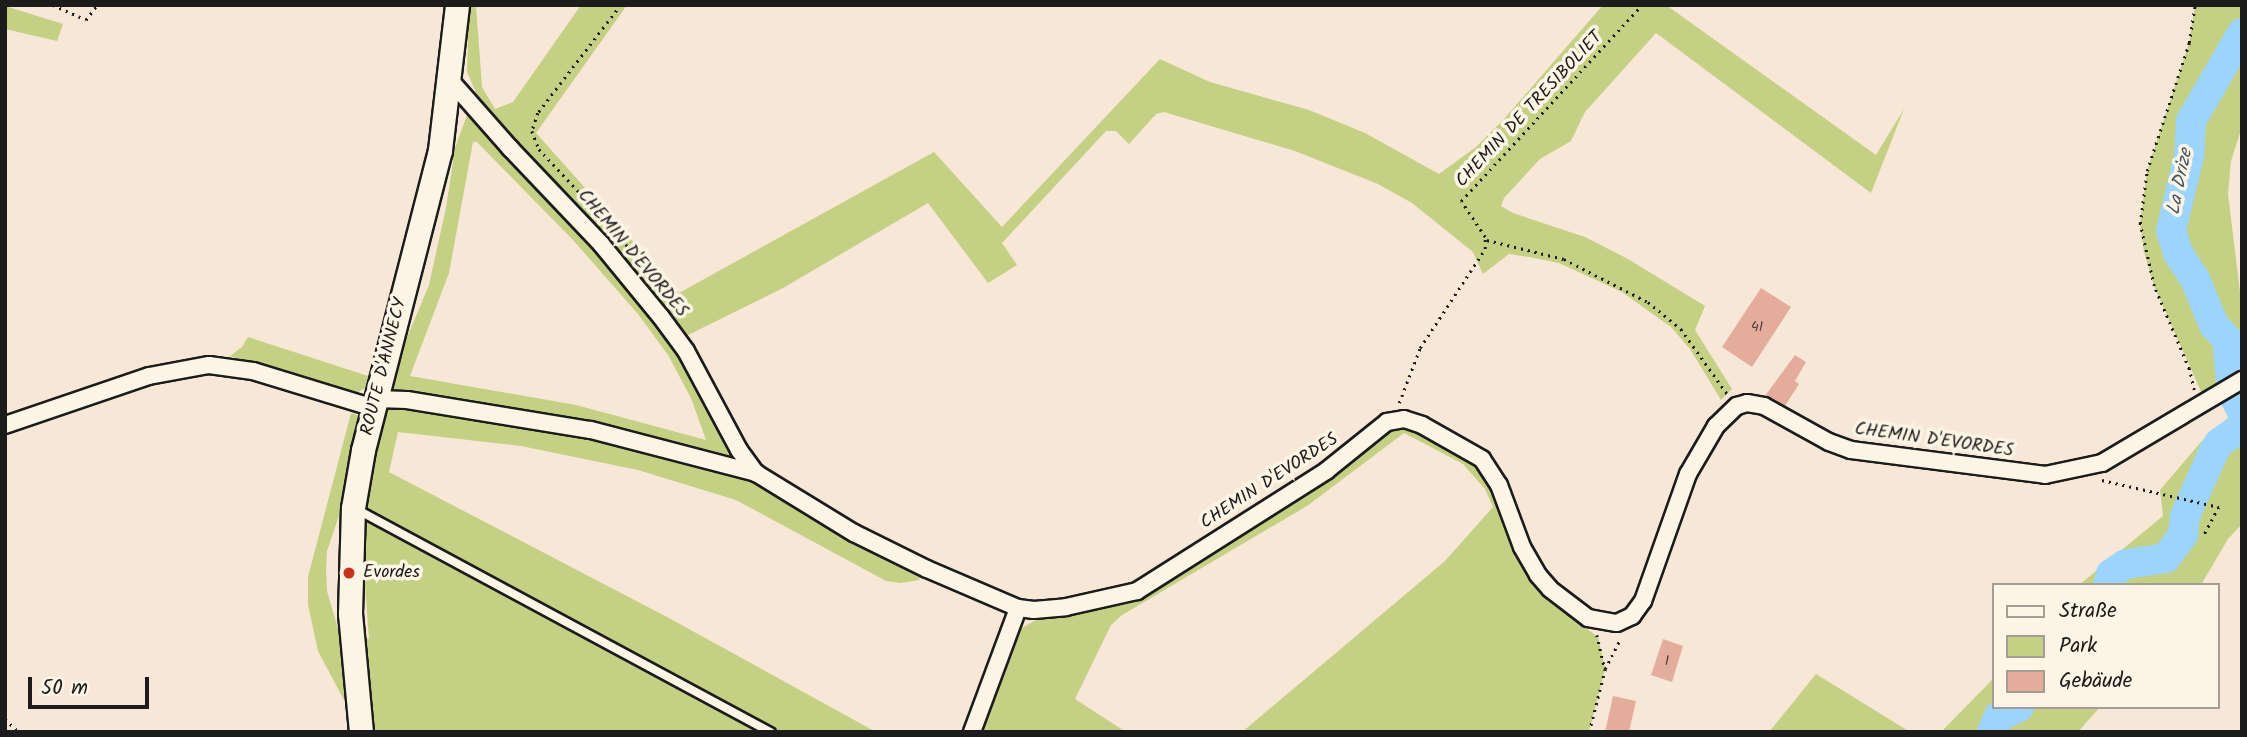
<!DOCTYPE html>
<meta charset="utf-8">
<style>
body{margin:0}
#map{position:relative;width:2247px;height:737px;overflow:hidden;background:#f7e7d6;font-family:Kalam,sans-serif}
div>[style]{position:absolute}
.green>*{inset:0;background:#c4d084}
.river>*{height:30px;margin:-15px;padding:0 15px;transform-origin:15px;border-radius:15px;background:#9dd4fc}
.building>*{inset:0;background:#e4ad9b}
.path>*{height:2.5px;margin-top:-1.25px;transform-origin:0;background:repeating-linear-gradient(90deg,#1c1c1c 0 2px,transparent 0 7px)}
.roads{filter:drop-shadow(2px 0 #1c1c1c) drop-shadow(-2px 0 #1c1c1c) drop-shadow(0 2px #1c1c1c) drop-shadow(0 -2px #1c1c1c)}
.service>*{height:8px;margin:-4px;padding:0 4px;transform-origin:4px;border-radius:4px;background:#fcf5e5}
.minor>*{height:16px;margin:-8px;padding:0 8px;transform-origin:8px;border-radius:8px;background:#fcf5e5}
.secondary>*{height:23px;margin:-11.5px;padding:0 11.5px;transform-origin:11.5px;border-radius:11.5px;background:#fcf5e5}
.dots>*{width:19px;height:19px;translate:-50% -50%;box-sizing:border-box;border:4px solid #fcf5e5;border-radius:50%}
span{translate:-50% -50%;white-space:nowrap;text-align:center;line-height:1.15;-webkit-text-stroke:7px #fcf5e5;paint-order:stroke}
.number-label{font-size:14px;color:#4e403c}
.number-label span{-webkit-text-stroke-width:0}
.street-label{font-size:18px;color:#1c1c1c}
.poi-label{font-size:18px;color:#1c1c1c}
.left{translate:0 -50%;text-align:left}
.water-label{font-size:19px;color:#43535f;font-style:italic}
.frame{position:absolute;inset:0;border:7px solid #1c1c1c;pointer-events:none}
.legend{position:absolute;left:1992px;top:583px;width:228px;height:126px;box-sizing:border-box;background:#fcf5e5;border:2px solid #a29e95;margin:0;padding:9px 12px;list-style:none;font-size:21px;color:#1c1c1c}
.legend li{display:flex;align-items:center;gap:14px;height:35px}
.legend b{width:35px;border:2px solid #a29e95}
.scale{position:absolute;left:28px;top:677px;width:121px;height:32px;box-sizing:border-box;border:4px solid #1c1c1c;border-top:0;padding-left:9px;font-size:21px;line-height:24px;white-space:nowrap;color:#1c1c1c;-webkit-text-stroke:5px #fcf5e5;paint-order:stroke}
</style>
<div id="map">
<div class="green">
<i style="clip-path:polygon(469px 5px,476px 5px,482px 87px,495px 109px,513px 102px,581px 5px,627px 5px,536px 133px,679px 293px,934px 152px,1002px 227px,1160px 59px,1210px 82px,1309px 110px,1365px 133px,1439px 174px,1476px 147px,1504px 119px,1603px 5px,1666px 5px,1876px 155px,1904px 109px,1871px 193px,1656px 33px,1585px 112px,1571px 141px,1540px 159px,1504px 198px,1501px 206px,1513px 213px,1585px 237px,1628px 259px,1705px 306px,1695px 330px,1732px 389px,1721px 400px,1690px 349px,1671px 327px,1622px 292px,1559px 263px,1529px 257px,1509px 254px,1483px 274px,1473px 252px,1412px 203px,1378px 184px,1295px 151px,1164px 112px,1156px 114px,1129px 144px,1116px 131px,1106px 131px,1002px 243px,1017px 265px,988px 283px,928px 203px,783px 288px,686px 336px,624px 258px,479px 99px,467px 72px)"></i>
<i style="clip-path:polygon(2195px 5px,2242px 5px,2242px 127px,2231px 161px,2228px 194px,2242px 308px,2242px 371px,2203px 396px,2154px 286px,2144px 252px,2140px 224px,2147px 171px,2189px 43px)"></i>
<i style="clip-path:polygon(5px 6px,63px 24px,57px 41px,5px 29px)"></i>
<i style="clip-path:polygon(evenodd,467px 115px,489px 133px,628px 283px,686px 362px,738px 463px,541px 414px,393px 391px,406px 340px,429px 285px,446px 208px,455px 148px,467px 115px,473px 142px,477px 142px,573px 240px,638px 314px,668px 355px,691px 398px,706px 440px,576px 405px,410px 376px,449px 273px,473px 142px)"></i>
<i style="clip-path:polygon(248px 337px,368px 376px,365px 388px,353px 395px,230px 356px,242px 347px)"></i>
<i style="clip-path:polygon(2242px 387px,2242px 524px,2228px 539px,2201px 585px,2079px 585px,2163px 516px,2160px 490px,2200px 443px,2231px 415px,2223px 397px)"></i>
<i style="clip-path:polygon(393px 406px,561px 428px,747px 478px,921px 575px,919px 580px,901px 583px,886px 581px,736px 500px,638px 470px,521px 446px,398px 432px,389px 472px,667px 617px,876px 732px,374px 732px,365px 639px,369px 639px,363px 557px,368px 486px,380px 423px,383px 413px)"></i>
<i style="clip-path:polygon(351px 413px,360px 416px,341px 510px,327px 551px,326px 570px,327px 591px,339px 632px,345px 702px,318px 651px,308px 605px,308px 577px)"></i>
<i style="clip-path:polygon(1395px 426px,1414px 426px,1484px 468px,1532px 584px,1548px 601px,1598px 637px,1605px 669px,1589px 732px,1242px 732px,1445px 561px,1493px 507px,1485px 489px,1463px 464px,1404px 433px,1307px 506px,1122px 615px,1111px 625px,1075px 699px,1126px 732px,981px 732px,990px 700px,1018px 630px,1036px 620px,1135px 600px,1158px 588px,1340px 472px)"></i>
<i style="clip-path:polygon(1816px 674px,1910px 732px,1769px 732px)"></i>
<i style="clip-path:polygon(1993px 679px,1993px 707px,2100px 707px,2078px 732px,1941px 732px)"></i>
</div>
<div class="river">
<i style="left:2242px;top:33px;width:102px;rotate:120.1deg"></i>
<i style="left:2191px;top:121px;width:35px;rotate:93deg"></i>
<i style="left:2189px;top:156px;width:77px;rotate:103.5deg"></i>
<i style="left:2171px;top:231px;width:23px;rotate:72deg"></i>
<i style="left:2178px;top:253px;width:31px;rotate:57deg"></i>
<i style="left:2195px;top:279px;width:50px;rotate:67.6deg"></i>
<i style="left:2214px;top:325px;width:19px;rotate:47deg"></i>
<i style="left:2227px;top:339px;width:53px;rotate:84.6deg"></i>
<i style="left:2232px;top:392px;width:22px;rotate:63deg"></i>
<i style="left:2108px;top:585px;width:11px;rotate:-75deg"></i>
<i style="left:2111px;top:574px;width:18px;rotate:-34deg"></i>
<i style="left:2126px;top:564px;width:40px;rotate:-8.5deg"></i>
<i style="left:2166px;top:558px;width:29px;rotate:-54deg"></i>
<i style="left:2183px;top:535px;width:19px;rotate:-84deg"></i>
<i style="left:2185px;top:516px;width:69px;rotate:-66deg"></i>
<i style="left:2213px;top:453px;width:12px;rotate:-59deg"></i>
<i style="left:2219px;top:443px;width:28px;rotate:-35deg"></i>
<i style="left:1992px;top:732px;width:17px;rotate:-66deg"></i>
<i style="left:1999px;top:716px;width:22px;rotate:-24deg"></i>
</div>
<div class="building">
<i style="clip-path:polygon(1761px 288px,1791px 307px,1752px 367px,1722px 347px)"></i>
<i style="clip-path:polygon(1795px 355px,1806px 362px,1795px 381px,1799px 384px,1785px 406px,1765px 396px)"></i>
<i style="clip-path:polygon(1663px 639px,1683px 646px,1672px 682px,1651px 675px)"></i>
<i style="clip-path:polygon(1613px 696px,1636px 701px,1629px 732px,1605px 732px)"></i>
</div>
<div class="path">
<i style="left:53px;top:5px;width:36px;rotate:24deg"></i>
<i style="left:86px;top:20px;width:19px;rotate:-54deg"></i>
<i style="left:621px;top:5px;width:136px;rotate:127.5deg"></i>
<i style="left:538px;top:113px;width:19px;rotate:108deg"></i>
<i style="left:532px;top:131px;width:19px;rotate:69deg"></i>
<i style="left:539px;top:149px;width:101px;rotate:47deg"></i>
<i style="left:608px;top:223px;width:75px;rotate:50.4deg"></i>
<i style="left:656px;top:281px;width:23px;rotate:59deg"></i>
<i style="left:1487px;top:240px;width:79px;rotate:13.9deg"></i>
<i style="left:1564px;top:259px;width:94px;rotate:27.1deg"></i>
<i style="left:1648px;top:302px;width:43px;rotate:39.3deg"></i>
<i style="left:1681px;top:329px;width:81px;rotate:54.5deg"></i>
<i style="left:2194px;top:390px;width:22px;rotate:-103deg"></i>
<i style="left:2189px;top:369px;width:90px;rotate:-112.9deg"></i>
<i style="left:2154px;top:286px;width:64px;rotate:-102.7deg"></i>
<i style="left:2140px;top:224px;width:53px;rotate:-82.5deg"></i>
<i style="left:2147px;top:171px;width:135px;rotate:-71.8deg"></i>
<i style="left:2189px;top:43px;width:38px;rotate:-81deg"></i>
<i style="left:1399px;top:403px;width:59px;rotate:-69.1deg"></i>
<i style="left:1420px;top:348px;width:118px;rotate:-56.7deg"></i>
<i style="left:1485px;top:249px;width:12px;rotate:-90deg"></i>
<i style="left:1485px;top:237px;width:43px;rotate:-123.7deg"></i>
<i style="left:1461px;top:201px;width:267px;rotate:-47.3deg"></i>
<i style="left:2102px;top:480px;width:120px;rotate:13deg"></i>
<i style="left:2219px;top:507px;width:32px;rotate:118deg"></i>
<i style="left:1597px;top:635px;width:35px;rotate:77deg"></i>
<i style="left:5px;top:719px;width:19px;rotate:43deg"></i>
<i style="left:1589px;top:732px;width:65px;rotate:-75.7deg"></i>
<i style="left:1605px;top:669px;width:34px;rotate:-63deg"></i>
</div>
<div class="roads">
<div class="service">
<i style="left:356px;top:509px;width:471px;rotate:28.3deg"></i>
</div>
<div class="minor">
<i style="left:450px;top:80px;width:91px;rotate:48.6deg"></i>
<i style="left:510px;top:148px;width:132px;rotate:46.5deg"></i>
<i style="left:601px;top:244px;width:94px;rotate:50.6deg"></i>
<i style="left:661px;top:317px;width:42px;rotate:53.7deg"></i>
<i style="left:686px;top:351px;width:112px;rotate:61.8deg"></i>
<i style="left:739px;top:450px;width:29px;rotate:54deg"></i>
<i style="left:756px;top:473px;width:115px;rotate:31.5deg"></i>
<i style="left:854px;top:533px;width:81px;rotate:26.3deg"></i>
<i style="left:927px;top:569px;width:99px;rotate:23.2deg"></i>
<i style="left:1018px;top:608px;width:16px;rotate:7deg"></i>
<i style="left:1034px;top:610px;width:32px;rotate:-5deg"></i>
<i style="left:1066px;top:607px;width:73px;rotate:-12.7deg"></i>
<i style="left:1137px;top:591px;width:224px;rotate:-32.4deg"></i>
<i style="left:1326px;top:471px;width:78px;rotate:-38.8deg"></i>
<i style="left:1387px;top:422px;width:17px;rotate:-10deg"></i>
<i style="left:1404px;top:419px;width:19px;rotate:18deg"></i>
<i style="left:1422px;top:425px;width:69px;rotate:29.5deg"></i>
<i style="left:1482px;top:459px;width:31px;rotate:57deg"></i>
<i style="left:1499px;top:485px;width:66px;rotate:69.6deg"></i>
<i style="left:1522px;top:547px;width:32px;rotate:60deg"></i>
<i style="left:1538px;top:575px;width:18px;rotate:49deg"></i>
<i style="left:1550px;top:589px;width:48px;rotate:37.3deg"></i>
<i style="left:1588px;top:618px;width:29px;rotate:10deg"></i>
<i style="left:1617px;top:623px;width:17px;rotate:-25deg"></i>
<i style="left:1632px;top:616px;width:19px;rotate:-54deg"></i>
<i style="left:1643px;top:601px;width:135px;rotate:-70.5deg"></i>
<i style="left:1688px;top:474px;width:56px;rotate:-59.7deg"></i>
<i style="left:1716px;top:426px;width:29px;rotate:-44deg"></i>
<i style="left:1737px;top:406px;width:10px;rotate:-17deg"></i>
<i style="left:1747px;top:403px;width:17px;rotate:10deg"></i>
<i style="left:1764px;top:406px;width:74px;rotate:29deg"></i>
<i style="left:1829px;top:442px;width:23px;rotate:20deg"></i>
<i style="left:1851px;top:450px;width:196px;rotate:7.3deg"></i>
<i style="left:2045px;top:475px;width:58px;rotate:-11.9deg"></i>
<i style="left:2102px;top:463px;width:163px;rotate:-30.7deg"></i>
<i style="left:376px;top:399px;width:31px;rotate:2deg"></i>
<i style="left:407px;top:400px;width:186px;rotate:9.3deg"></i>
<i style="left:591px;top:430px;width:171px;rotate:14.6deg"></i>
<i style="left:5px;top:425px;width:152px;rotate:-18.8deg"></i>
<i style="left:149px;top:376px;width:61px;rotate:-10.4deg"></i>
<i style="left:209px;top:365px;width:44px;rotate:7.8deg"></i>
<i style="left:253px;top:371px;width:127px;rotate:17deg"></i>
<i style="left:972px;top:732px;width:132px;rotate:-69.6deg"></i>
</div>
<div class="secondary">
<i style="left:361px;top:732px;width:119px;rotate:-95.3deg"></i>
<i style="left:350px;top:614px;width:106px;rotate:-88.4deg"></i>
<i style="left:353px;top:508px;width:59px;rotate:-80.2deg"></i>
<i style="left:363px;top:450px;width:310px;rotate:-75.6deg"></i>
<i style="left:440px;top:150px;width:146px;rotate:-83.3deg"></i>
</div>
</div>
<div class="dots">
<i style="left:349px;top:573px;background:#c8321e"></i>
</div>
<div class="number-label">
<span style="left:1757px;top:327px">41</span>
<span style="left:1667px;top:661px">1</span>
</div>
<div class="street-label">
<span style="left:1530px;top:110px;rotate:-47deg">CHEMIN DE TRESIBOLIET</span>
<span style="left:632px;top:254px;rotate:50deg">CHEMIN D'EVORDES</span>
<span style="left:385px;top:367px;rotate:-76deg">ROUTE D'ANNECY</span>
<span style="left:1934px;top:441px;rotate:8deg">CHEMIN D'EVORDES</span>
<span style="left:1270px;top:482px;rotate:-33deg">CHEMIN D'EVORDES</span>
</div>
<div class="poi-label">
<span class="left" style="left:363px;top:573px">Evordes</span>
</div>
<div class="water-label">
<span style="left:2181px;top:182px;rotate:-79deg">La Drize</span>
</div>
<div class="frame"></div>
<ul class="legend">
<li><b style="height:9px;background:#fcf5e5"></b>Straße</li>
<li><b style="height:19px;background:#c4d084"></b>Park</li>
<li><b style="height:19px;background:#e4ad9b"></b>Gebäude</li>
</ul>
<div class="scale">50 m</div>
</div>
